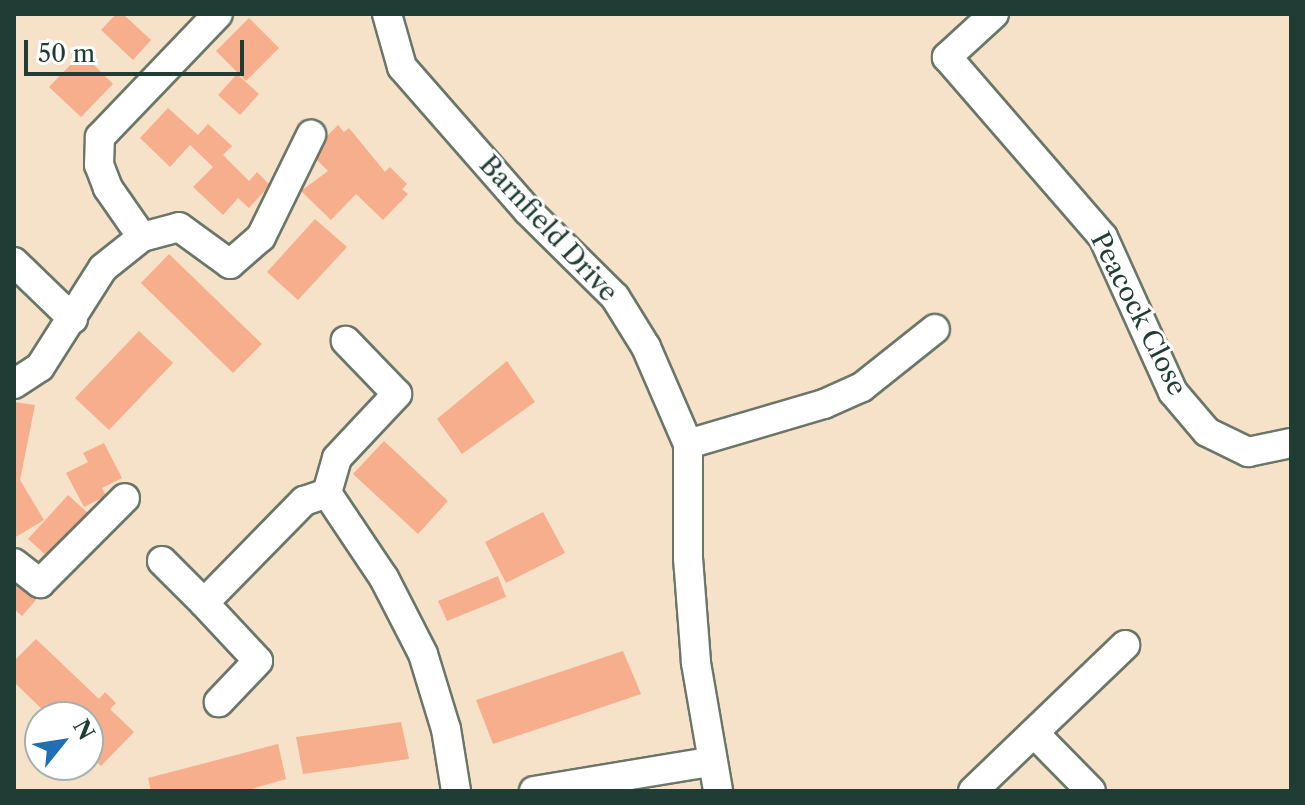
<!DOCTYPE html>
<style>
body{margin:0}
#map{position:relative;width:1305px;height:805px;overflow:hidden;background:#f5e2c9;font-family:"Libre Caslon Text",serif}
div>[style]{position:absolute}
.building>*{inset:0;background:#f6ae8c}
.roads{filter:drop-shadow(2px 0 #6a7768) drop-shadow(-2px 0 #6a7768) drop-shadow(0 2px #6a7768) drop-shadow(0 -2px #6a7768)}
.minor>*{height:28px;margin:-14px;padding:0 14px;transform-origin:14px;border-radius:14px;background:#fff}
span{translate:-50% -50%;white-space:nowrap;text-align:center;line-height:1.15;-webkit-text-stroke:6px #fff;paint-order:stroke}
.street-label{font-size:26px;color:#1f3d34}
.frame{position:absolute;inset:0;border:16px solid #1f3d34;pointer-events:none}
.north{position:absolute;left:24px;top:701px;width:80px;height:80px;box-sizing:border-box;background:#fff;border:2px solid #a5b1ae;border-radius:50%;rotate:60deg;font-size:22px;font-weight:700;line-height:32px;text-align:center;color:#1f3d34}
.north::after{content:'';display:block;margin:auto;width:28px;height:36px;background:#1f6fb2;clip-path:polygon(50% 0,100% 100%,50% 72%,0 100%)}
.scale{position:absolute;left:24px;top:40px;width:220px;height:36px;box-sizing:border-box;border:4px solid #1f3d34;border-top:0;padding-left:10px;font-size:24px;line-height:28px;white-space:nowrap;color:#1f3d34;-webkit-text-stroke:6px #fff;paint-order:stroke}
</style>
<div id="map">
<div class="building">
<i style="clip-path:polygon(116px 14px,123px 14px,151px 40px,133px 60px,101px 30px)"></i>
<i style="clip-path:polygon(249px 18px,279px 48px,246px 81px,216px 51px)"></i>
<i style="clip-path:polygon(82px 53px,113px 84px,81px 117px,49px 87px)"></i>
<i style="clip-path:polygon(237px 74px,259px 94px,240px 115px,218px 95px)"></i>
<i style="clip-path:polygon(168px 108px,198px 135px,208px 124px,232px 146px,223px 155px,249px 181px,257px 172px,270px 185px,249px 208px,238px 198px,223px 215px,193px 187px,213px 167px,190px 145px,170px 167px,140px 138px)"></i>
<i style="clip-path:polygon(338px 125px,344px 132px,349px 128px,385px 172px,390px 167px,407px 184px,402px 189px,408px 194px,383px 220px,356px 194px,331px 220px,301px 191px,328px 171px,310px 153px)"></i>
<i style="clip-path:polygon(315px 219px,347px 247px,298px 300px,267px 272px)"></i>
<i style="clip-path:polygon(169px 254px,262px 344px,233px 373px,141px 283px)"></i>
<i style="clip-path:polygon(139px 331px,173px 363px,109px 430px,75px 398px)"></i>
<i style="clip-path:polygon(507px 361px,535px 402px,462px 454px,437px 419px)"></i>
<i style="clip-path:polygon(14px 402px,35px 405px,20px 480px,44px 520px,14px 538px)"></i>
<i style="clip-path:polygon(384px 441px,448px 501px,418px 534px,353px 474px)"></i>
<i style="clip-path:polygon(104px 443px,122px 478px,102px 488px,106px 496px,84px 507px,66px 473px,88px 462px,83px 453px)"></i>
<i style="clip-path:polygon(68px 495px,88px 513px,48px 557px,28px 539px)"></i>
<i style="clip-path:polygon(543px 512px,565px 553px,506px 583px,485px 542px)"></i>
<i style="clip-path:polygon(14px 571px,40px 595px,22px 616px,14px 609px)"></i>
<i style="clip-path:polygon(498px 576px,506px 597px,447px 621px,438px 601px)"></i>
<i style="clip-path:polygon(36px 639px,99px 699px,105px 692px,116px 703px,110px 709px,134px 732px,101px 766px,88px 754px,88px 717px,50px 717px,14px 682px,14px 661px)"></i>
<i style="clip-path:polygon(623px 651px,641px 694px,493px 744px,476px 700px)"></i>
<i style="clip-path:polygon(401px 722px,409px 759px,303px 774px,296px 737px)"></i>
<i style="clip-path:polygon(278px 744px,286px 779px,245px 791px,151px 791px,148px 778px)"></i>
</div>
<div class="roads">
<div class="minor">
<i style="left:387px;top:14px;width:55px;rotate:74.2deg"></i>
<i style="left:402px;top:67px;width:191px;rotate:48.8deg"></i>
<i style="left:528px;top:211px;width:122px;rotate:44.7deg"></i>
<i style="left:615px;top:297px;width:59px;rotate:58.2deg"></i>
<i style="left:646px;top:347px;width:106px;rotate:66.6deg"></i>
<i style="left:688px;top:444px;width:114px;rotate:90deg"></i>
<i style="left:688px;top:558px;width:105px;rotate:85.6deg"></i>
<i style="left:696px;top:663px;width:130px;rotate:80.2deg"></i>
<i style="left:994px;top:14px;width:64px;rotate:137.5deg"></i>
<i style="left:947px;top:57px;width:238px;rotate:49.1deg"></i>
<i style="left:1103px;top:237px;width:170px;rotate:65.7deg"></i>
<i style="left:1173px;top:392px;width:52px;rotate:49.6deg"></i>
<i style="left:1207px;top:432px;width:46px;rotate:26deg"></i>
<i style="left:1248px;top:452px;width:44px;rotate:-11.8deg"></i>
<i style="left:142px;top:237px;width:38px;rotate:-15deg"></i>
<i style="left:179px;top:227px;width:63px;rotate:36deg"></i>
<i style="left:230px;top:264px;width:41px;rotate:-41.1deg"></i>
<i style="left:261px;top:237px;width:114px;rotate:-63.9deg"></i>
<i style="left:14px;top:262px;width:82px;rotate:44deg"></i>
<i style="left:14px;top:384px;width:31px;rotate:-33deg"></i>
<i style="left:40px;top:367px;width:117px;rotate:-57.5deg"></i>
<i style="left:103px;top:268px;width:50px;rotate:-38.5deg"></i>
<i style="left:142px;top:237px;width:60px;rotate:-124.8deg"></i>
<i style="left:108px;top:188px;width:25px;rotate:-111deg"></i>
<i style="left:99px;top:165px;width:28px;rotate:-88deg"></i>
<i style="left:100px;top:137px;width:170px;rotate:-46.2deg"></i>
<i style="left:688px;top:444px;width:142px;rotate:-16.4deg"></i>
<i style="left:824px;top:404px;width:42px;rotate:-24.1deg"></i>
<i style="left:862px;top:387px;width:93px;rotate:-38.5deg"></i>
<i style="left:327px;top:493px;width:102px;rotate:56.2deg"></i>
<i style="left:384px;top:578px;width:85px;rotate:62.8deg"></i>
<i style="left:423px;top:654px;width:78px;rotate:73deg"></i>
<i style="left:446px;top:729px;width:63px;rotate:80.8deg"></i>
<i style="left:162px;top:561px;width:59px;rotate:45deg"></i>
<i style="left:204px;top:603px;width:143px;rotate:-45.6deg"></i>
<i style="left:304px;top:501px;width:24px;rotate:-19deg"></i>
<i style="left:327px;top:493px;width:36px;rotate:-74deg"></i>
<i style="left:337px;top:458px;width:88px;rotate:-46.8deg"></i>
<i style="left:397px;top:394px;width:74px;rotate:-133.9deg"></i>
<i style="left:14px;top:563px;width:33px;rotate:38deg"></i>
<i style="left:40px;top:583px;width:120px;rotate:-45deg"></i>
<i style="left:204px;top:603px;width:79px;rotate:47deg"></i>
<i style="left:258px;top:661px;width:57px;rotate:133.6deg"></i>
<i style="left:1034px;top:733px;width:81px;rotate:45.5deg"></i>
<i style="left:534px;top:791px;width:178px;rotate:-9.4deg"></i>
<i style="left:973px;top:791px;width:211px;rotate:-43.8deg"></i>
</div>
</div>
<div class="street-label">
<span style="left:548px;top:229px;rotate:47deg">Barnfield Drive</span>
<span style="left:1138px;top:314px;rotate:63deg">Peacock Close</span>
</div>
<div class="frame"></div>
<div class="north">N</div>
<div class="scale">50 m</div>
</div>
